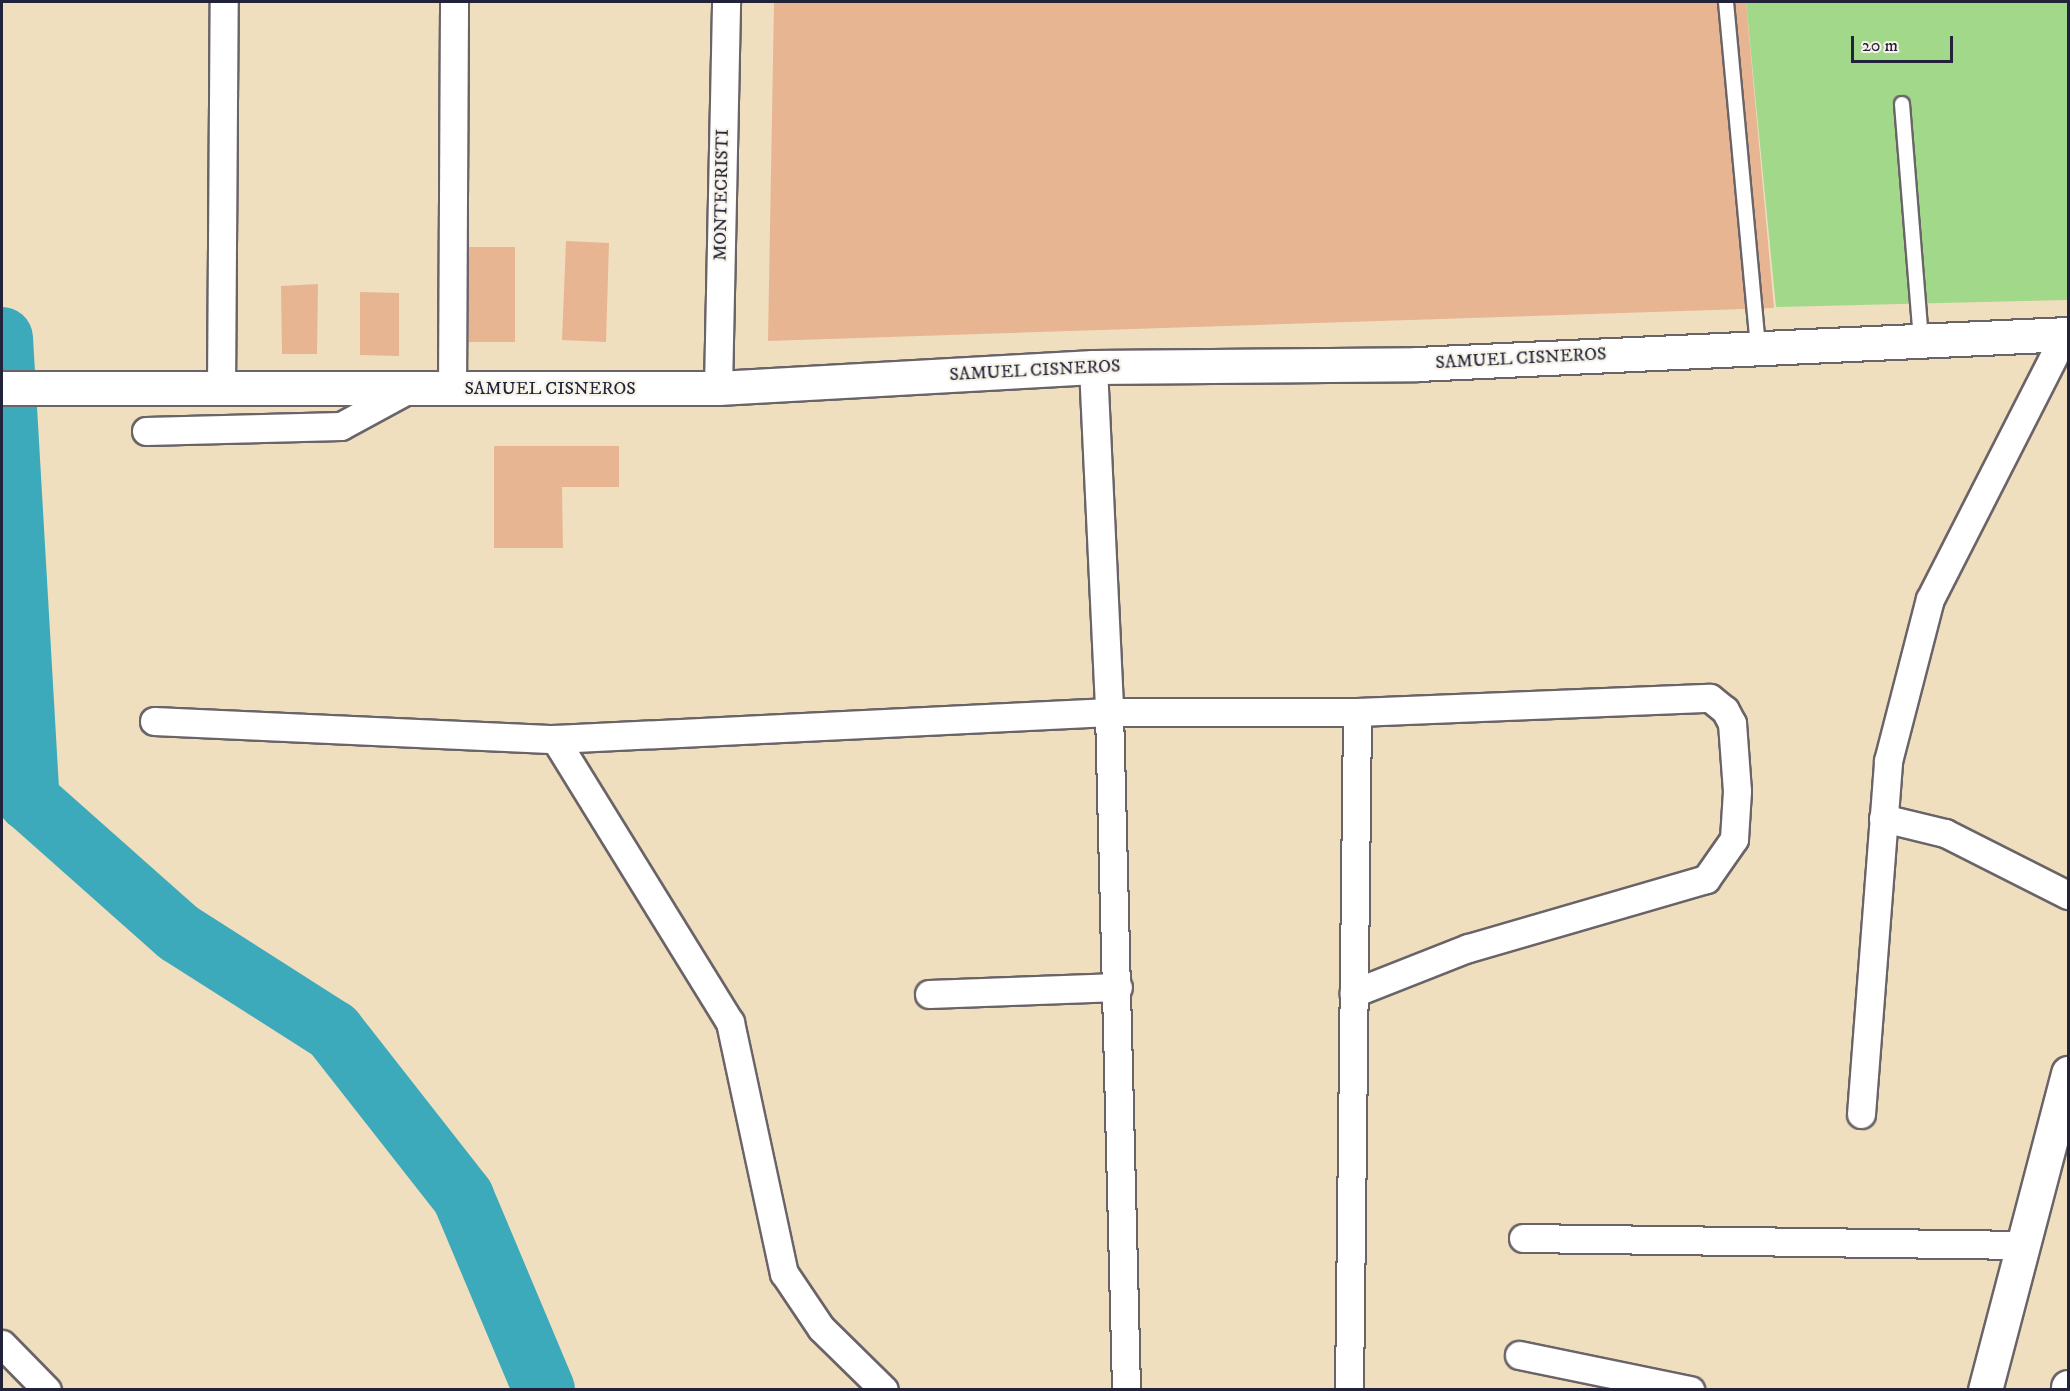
<!DOCTYPE html>
<style>
body{margin:0}
#map{position:relative;width:2070px;height:1391px;overflow:hidden;background:#f0dfbe;font-family:"IM FELL DW Pica",serif}
div>[style]{position:absolute}
.green>*{inset:0;background:#a2d889}
.river>*{height:62px;margin:-31px;padding:0 31px;transform-origin:31px;border-radius:31px;background:#3daabc}
.building>*{inset:0;background:#e8b592}
.roads{filter:drop-shadow(2px 0 #6a6469) drop-shadow(-2px 0 #6a6469) drop-shadow(0 2px #6a6469) drop-shadow(0 -2px #6a6469)}
.service>*{height:14px;margin:-7px;padding:0 7px;transform-origin:7px;border-radius:7px;background:#fff}
.minor>*{height:27px;margin:-13.5px;padding:0 13.5px;transform-origin:13.5px;border-radius:13.5px;background:#fff}
.tertiary>*{height:33px;margin:-16.5px;padding:0 16.5px;transform-origin:16.5px;border-radius:16.5px;background:#fff}
span{translate:-50% -50%;white-space:nowrap;text-align:center;line-height:1.15;-webkit-text-stroke:4.5px #f7f3e8;paint-order:stroke}
.street-label{font-size:18px;color:#22223b}
.frame{position:absolute;inset:0;border:3px solid #22223b;pointer-events:none}
.scale{position:absolute;left:1851px;top:36px;width:102px;height:27px;box-sizing:border-box;border:3px solid #22223b;border-top:0;padding-left:8px;font-size:18px;line-height:21px;white-space:nowrap;color:#22223b;-webkit-text-stroke:4px #f7f3e8;paint-order:stroke}
</style>
<div id="map">
<div class="green">
<i style="clip-path:polygon(1746px 2px,2068px 2px,2068px 300px,1776px 307px)"></i>
</div>
<div class="river">
<i style="left:2px;top:338px;width:463px;rotate:86.7deg"></i>
<i style="left:29px;top:800px;width:200px;rotate:41.6deg"></i>
<i style="left:179px;top:933px;width:183px;rotate:32.5deg"></i>
<i style="left:333px;top:1031px;width:211px;rotate:51.9deg"></i>
<i style="left:463px;top:1197px;width:209px;rotate:67.2deg"></i>
</div>
<div class="building">
<i style="clip-path:polygon(774px 2px,1746px 2px,1774px 308px,768px 341px)"></i>
<i style="clip-path:polygon(566px 241px,609px 243px,606px 342px,562px 340px)"></i>
<i style="clip-path:polygon(469px 247px,515px 247px,515px 342px,469px 342px)"></i>
<i style="clip-path:polygon(318px 284px,317px 354px,282px 354px,281px 286px)"></i>
<i style="clip-path:polygon(360px 292px,399px 293px,399px 356px,360px 355px)"></i>
<i style="clip-path:polygon(494px 446px,619px 446px,619px 487px,562px 487px,563px 548px,494px 548px)"></i>
</div>
<div class="roads">
<div class="service">
<i style="left:1726px;top:2px;width:347px;rotate:84.7deg"></i>
<i style="left:1902px;top:104px;width:237px;rotate:85.4deg"></i>
</div>
<div class="minor">
<i style="left:1093px;top:367px;width:345px;rotate:87.3deg"></i>
<i style="left:1109px;top:712px;width:678px;rotate:88.56deg"></i>
<i style="left:718px;top:388px;width:386px;rotate:-88.8deg"></i>
<i style="left:221px;top:389px;width:387px;rotate:-89.6deg"></i>
<i style="left:452px;top:390px;width:388px;rotate:-89.7deg"></i>
<i style="left:146px;top:431px;width:195px;rotate:-1.5deg"></i>
<i style="left:341px;top:426px;width:75px;rotate:-28.6deg"></i>
<i style="left:154px;top:721px;width:401px;rotate:2.6deg"></i>
<i style="left:555px;top:739px;width:555px;rotate:-2.79deg"></i>
<i style="left:1109px;top:712px;width:248px"></i>
<i style="left:1357px;top:712px;width:353px;rotate:-2.3deg"></i>
<i style="left:1710px;top:698px;width:19px;rotate:39deg"></i>
<i style="left:1725px;top:710px;width:15px;rotate:62deg"></i>
<i style="left:1732px;top:723px;width:68px;rotate:85.8deg"></i>
<i style="left:1737px;top:791px;width:48px;rotate:93.6deg"></i>
<i style="left:1734px;top:839px;width:49px;rotate:125deg"></i>
<i style="left:1706px;top:879px;width:248px;rotate:163.8deg"></i>
<i style="left:1468px;top:948px;width:123px;rotate:158.5deg"></i>
<i style="left:555px;top:739px;width:333px;rotate:58.3deg"></i>
<i style="left:730px;top:1022px;width:257px;rotate:77.9deg"></i>
<i style="left:784px;top:1273px;width:66px;rotate:56.1deg"></i>
<i style="left:821px;top:1328px;width:88px;rotate:44.5deg"></i>
<i style="left:1883px;top:818px;width:64px;rotate:13.6deg"></i>
<i style="left:1945px;top:833px;width:138px;rotate:26.8deg"></i>
<i style="left:929px;top:994px;width:189px;rotate:-2.1deg"></i>
<i style="left:1861px;top:1114px;width:354px;rotate:-85.6deg"></i>
<i style="left:1888px;top:761px;width:167px;rotate:-75.5deg"></i>
<i style="left:1930px;top:599px;width:297px;rotate:-63deg"></i>
<i style="left:1523px;top:1238px;width:497px;rotate:0.8deg"></i>
<i style="left:2px;top:1344px;width:64px;rotate:45.6deg"></i>
<i style="left:1519px;top:1355px;width:175px;rotate:11.6deg"></i>
<i style="left:1349px;top:1390px;width:678px;rotate:-89.32deg"></i>
</div>
<div class="tertiary">
<i style="left:2px;top:388px;width:716px"></i>
<i style="left:718px;top:388px;width:376px;rotate:-3.2deg"></i>
<i style="left:1093px;top:367px;width:324px;rotate:-0.5deg"></i>
<i style="left:1417px;top:364px;width:652px;rotate:-2.64deg"></i>
<i style="left:1985px;top:1390px;width:328px;rotate:-75.3deg"></i>
<i style="left:2068px;top:1390px;width:3px;rotate:-90deg"></i>
</div>
</div>
<div class="street-label">
<span style="left:722px;top:195px;rotate:-89deg">MONTECRISTI</span>
<span style="left:1521px;top:359px;rotate:-3deg">SAMUEL CISNEROS</span>
<span style="left:1035px;top:371px;rotate:-3deg">SAMUEL CISNEROS</span>
<span style="left:550px;top:389px">SAMUEL CISNEROS</span>
</div>
<div class="frame"></div>
<div class="scale">20 m</div>
</div>
